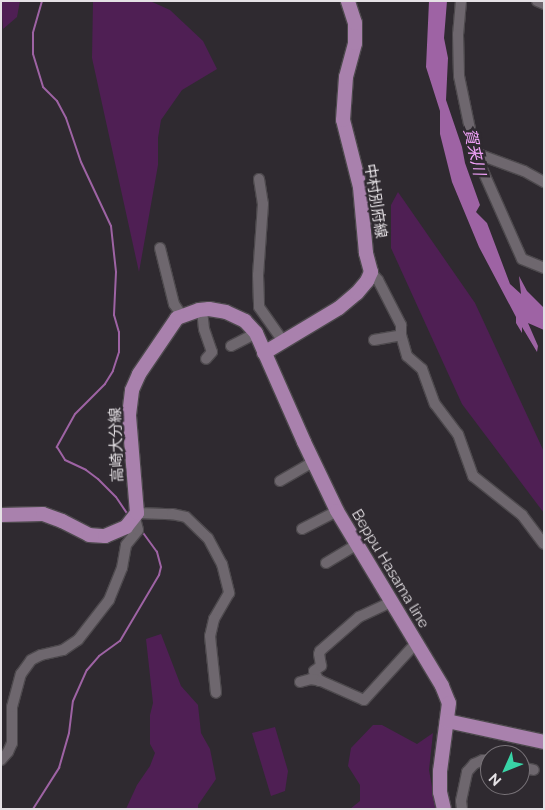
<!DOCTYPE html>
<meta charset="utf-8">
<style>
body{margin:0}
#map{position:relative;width:545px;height:810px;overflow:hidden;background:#2f2a30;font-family:Raleway,"Noto Sans JP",sans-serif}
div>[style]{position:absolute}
.green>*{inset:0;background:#4f1f54}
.water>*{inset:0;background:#9e63a4}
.stream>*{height:2px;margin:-1px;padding:0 1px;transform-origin:1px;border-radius:1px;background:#9e63a4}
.roads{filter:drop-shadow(1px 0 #4d494d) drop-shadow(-1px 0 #4d494d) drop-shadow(0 1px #4d494d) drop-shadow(0 -1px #4d494d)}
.minor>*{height:10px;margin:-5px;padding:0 5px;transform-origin:5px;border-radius:5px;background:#6e676e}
.major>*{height:14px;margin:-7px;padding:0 7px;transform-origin:7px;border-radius:7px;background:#a981ad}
span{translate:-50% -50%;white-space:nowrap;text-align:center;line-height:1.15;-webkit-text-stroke:5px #2f2a30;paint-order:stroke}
.street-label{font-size:15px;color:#e5e1e5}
.water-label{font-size:16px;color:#f4a4fc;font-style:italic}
.frame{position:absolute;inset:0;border:2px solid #e5e1e5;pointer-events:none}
.north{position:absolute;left:480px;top:745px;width:50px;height:50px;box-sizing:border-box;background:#2f2a30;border:1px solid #787378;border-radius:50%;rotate:226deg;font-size:14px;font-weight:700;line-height:20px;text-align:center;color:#e5e1e5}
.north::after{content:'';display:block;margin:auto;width:18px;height:22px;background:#38d4a6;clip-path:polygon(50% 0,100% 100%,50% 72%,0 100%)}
</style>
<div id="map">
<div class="green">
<i style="clip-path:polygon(1px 1px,20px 1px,17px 17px,3px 29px)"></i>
<i style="clip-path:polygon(93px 1px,150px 1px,170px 10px,203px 41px,217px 69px,182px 90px,161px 120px,158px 138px,158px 165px,139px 272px,92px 58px)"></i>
<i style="clip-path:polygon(398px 192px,475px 303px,539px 441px,544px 452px,544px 513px,462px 404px,391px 248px,391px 205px)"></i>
<i style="clip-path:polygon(161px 634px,181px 686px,198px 705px,201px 733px,210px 749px,216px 779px,198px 805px,198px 809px,126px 809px,137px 785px,150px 766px,155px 753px,150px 744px,150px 715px,153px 703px,146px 639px)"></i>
<i style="clip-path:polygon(373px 725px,382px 725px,417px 744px,433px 733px,429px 770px,436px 809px,350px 809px,360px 801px,360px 785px,348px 766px,351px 748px)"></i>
<i style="clip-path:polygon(275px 727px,288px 771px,285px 791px,271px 796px,252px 733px)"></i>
</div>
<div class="water">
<i style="clip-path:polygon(429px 1px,447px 1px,444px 38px,448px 58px,446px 100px,462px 147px,465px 163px,480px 205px,476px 212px,487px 223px,510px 284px,521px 294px,519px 276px,527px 291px,544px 308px,544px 330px,528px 323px,538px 346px,537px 352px,522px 327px,522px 333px,516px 323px,516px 317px,479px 247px,452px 182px,440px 134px,440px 111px,426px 67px)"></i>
</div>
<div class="stream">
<i style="left:42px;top:1px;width:33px;rotate:106deg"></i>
<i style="left:33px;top:33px;width:21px;rotate:90deg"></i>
<i style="left:33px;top:54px;width:34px;rotate:73deg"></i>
<i style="left:43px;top:87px;width:20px;rotate:45deg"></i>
<i style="left:57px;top:101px;width:19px;rotate:62deg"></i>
<i style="left:66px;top:118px;width:46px;rotate:71.2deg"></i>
<i style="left:81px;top:162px;width:71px;rotate:64.9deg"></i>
<i style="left:111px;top:226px;width:46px;rotate:83.8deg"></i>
<i style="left:116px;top:272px;width:43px;rotate:92.7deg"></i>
<i style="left:114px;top:315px;width:18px;rotate:74deg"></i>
<i style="left:119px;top:332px;width:20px;rotate:90deg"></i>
<i style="left:119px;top:352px;width:20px;rotate:108deg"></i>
<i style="left:113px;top:371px;width:15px;rotate:122deg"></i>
<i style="left:105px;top:384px;width:42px;rotate:135deg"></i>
<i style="left:75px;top:414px;width:38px;rotate:119deg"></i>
<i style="left:57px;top:447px;width:15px;rotate:58deg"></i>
<i style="left:65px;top:460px;width:23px;rotate:25deg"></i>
<i style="left:86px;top:470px;width:15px;rotate:37deg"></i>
<i style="left:98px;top:479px;width:25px;rotate:45deg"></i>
<i style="left:116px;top:497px;width:23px;rotate:56deg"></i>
<i style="left:33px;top:809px;width:49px;rotate:-57.6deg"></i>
<i style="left:59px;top:768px;width:36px;rotate:-74deg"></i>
<i style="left:69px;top:733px;width:32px;rotate:-83deg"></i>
<i style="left:73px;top:701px;width:34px;rotate:-66deg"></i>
<i style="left:87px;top:670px;width:18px;rotate:-49deg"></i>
<i style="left:99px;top:656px;width:26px;rotate:-36deg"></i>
<i style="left:120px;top:641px;width:77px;rotate:-59.4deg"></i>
<i style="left:159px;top:575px;width:8px;rotate:-76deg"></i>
<i style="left:161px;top:567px;width:16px;rotate:-105deg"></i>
<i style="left:157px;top:552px;width:26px;rotate:-126deg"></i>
</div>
<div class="roads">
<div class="minor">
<i style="left:461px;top:1px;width:33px;rotate:95deg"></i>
<i style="left:458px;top:34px;width:42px;rotate:88.6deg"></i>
<i style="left:459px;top:76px;width:79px;rotate:78.3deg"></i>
<i style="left:475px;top:153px;width:116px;rotate:66.1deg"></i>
<i style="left:522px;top:259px;width:24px;rotate:22deg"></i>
<i style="left:537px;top:1px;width:8px;rotate:23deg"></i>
<i style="left:475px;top:153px;width:52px;rotate:20.2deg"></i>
<i style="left:524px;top:171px;width:23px;rotate:29deg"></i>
<i style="left:259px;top:179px;width:25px;rotate:81deg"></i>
<i style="left:263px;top:204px;width:71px;rotate:94deg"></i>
<i style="left:258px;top:275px;width:32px;rotate:88deg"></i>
<i style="left:259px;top:307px;width:42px;rotate:54.8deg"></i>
<i style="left:160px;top:248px;width:58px;rotate:76deg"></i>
<i style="left:174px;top:304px;width:14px;rotate:56deg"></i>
<i style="left:371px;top:272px;width:11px;rotate:49deg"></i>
<i style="left:378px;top:280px;width:51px;rotate:62.9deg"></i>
<i style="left:401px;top:325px;width:10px;rotate:90deg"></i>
<i style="left:401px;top:335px;width:22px;rotate:74deg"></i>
<i style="left:407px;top:356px;width:20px;rotate:41deg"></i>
<i style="left:422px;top:369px;width:37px;rotate:70deg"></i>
<i style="left:435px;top:404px;width:38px;rotate:53deg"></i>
<i style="left:458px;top:434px;width:45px;rotate:70.3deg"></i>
<i style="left:473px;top:476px;width:63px;rotate:38.5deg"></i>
<i style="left:522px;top:515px;width:36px;rotate:53deg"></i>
<i style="left:202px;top:310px;width:19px;rotate:84deg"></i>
<i style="left:204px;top:329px;width:24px;rotate:71deg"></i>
<i style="left:212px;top:352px;width:9px;rotate:131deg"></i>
<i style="left:374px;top:340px;width:27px;rotate:-10deg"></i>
<i style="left:231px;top:346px;width:28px;rotate:-27deg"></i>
<i style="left:280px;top:481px;width:38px;rotate:-30deg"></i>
<i style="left:137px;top:513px;width:35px;rotate:2deg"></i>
<i style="left:172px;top:514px;width:14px;rotate:12deg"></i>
<i style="left:186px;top:517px;width:30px;rotate:44deg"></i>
<i style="left:208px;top:538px;width:30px;rotate:62deg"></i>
<i style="left:222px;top:564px;width:30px;rotate:76deg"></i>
<i style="left:229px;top:593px;width:30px;rotate:120deg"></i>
<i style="left:214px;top:619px;width:17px;rotate:103deg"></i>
<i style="left:210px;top:636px;width:57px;rotate:84deg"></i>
<i style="left:302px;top:529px;width:39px;rotate:-27deg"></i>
<i style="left:326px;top:563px;width:35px;rotate:-31deg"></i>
<i style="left:319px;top:681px;width:11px;rotate:-117deg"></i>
<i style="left:314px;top:671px;width:9px;rotate:-36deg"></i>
<i style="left:321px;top:666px;width:12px;rotate:-99deg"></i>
<i style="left:319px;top:654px;width:3px;rotate:-72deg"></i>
<i style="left:320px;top:651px;width:52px;rotate:-41.1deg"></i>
<i style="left:359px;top:617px;width:35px;rotate:-25deg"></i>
<i style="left:300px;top:682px;width:11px;rotate:-15deg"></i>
<i style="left:311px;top:679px;width:10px;rotate:11deg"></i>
<i style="left:321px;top:681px;width:47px;rotate:23.8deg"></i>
<i style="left:364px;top:700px;width:77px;rotate:-47.6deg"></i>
<i style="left:1px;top:760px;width:11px;rotate:-49deg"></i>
<i style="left:8px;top:752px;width:10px;rotate:-66deg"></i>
<i style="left:12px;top:743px;width:36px;rotate:-90deg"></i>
<i style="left:12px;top:707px;width:34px;rotate:-75deg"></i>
<i style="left:21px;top:674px;width:17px;rotate:-54deg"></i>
<i style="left:31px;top:660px;width:11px;rotate:-27deg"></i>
<i style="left:41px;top:655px;width:23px;rotate:-13deg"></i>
<i style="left:63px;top:650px;width:18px;rotate:-34deg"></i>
<i style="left:78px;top:640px;width:51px;rotate:-52.2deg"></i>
<i style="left:109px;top:600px;width:35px;rotate:-68deg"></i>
<i style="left:122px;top:568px;width:23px;rotate:-80deg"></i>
<i style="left:126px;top:545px;width:19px;rotate:-51deg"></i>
<i style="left:138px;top:530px;width:12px;rotate:-104deg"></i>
<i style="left:520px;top:767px;width:14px;rotate:12deg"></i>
<i style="left:462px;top:809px;width:8px;rotate:-97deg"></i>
<i style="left:461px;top:801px;width:30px;rotate:-78deg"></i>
<i style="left:467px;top:772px;width:11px;rotate:-49deg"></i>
<i style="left:474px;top:764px;width:10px;rotate:-24deg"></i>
<i style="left:483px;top:760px;width:7px;rotate:8deg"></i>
</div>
<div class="major">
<i style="left:264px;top:353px;width:87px;rotate:-31deg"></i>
<i style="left:339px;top:308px;width:23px;rotate:-40deg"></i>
<i style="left:357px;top:293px;width:16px;rotate:-50deg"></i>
<i style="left:367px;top:281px;width:10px;rotate:-66deg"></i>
<i style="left:371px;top:272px;width:20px;rotate:-105deg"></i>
<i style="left:366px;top:253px;width:66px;rotate:-95.2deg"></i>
<i style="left:360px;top:187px;width:69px;rotate:-104.2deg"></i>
<i style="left:343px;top:120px;width:43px;rotate:-86deg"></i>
<i style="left:346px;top:77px;width:35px;rotate:-75deg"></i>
<i style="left:355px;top:43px;width:20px;rotate:-90deg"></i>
<i style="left:355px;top:23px;width:23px;rotate:-108deg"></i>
<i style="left:1px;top:515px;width:42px;rotate:-1.4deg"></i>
<i style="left:43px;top:514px;width:20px;rotate:20deg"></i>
<i style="left:62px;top:521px;width:30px;rotate:27deg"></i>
<i style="left:89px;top:535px;width:16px;rotate:4deg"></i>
<i style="left:105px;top:536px;width:23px;rotate:-23deg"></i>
<i style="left:126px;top:527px;width:18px;rotate:-52deg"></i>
<i style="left:137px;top:513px;width:98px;rotate:-94.7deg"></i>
<i style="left:129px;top:415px;width:25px;rotate:-83deg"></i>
<i style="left:132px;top:390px;width:17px;rotate:-66deg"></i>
<i style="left:139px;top:374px;width:68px;rotate:-55.8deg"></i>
<i style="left:177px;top:318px;width:23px;rotate:-20deg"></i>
<i style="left:199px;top:310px;width:10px;rotate:-6deg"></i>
<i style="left:209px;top:309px;width:17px;rotate:10deg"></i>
<i style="left:226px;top:312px;width:21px;rotate:25deg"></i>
<i style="left:245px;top:321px;width:16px;rotate:47deg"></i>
<i style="left:256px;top:333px;width:119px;rotate:66.2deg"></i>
<i style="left:304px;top:442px;width:76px;rotate:64.4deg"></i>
<i style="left:337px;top:511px;width:204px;rotate:59deg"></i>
<i style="left:442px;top:686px;width:18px;rotate:68deg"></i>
<i style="left:449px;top:703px;width:69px;rotate:97.5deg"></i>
<i style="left:440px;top:771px;width:21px;rotate:90deg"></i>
<i style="left:440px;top:792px;width:17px;rotate:77deg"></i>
<i style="left:447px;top:721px;width:99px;rotate:12.2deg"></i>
</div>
</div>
<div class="street-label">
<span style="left:375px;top:201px;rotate:81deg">中村別府線</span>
<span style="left:117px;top:445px;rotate:-92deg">高崎大分線</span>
<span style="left:390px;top:569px;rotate:59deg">Beppu Hasama line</span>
</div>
<div class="water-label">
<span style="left:474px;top:152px;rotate:77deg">賀来川</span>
</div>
<div class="frame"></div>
<div class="north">N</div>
</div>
